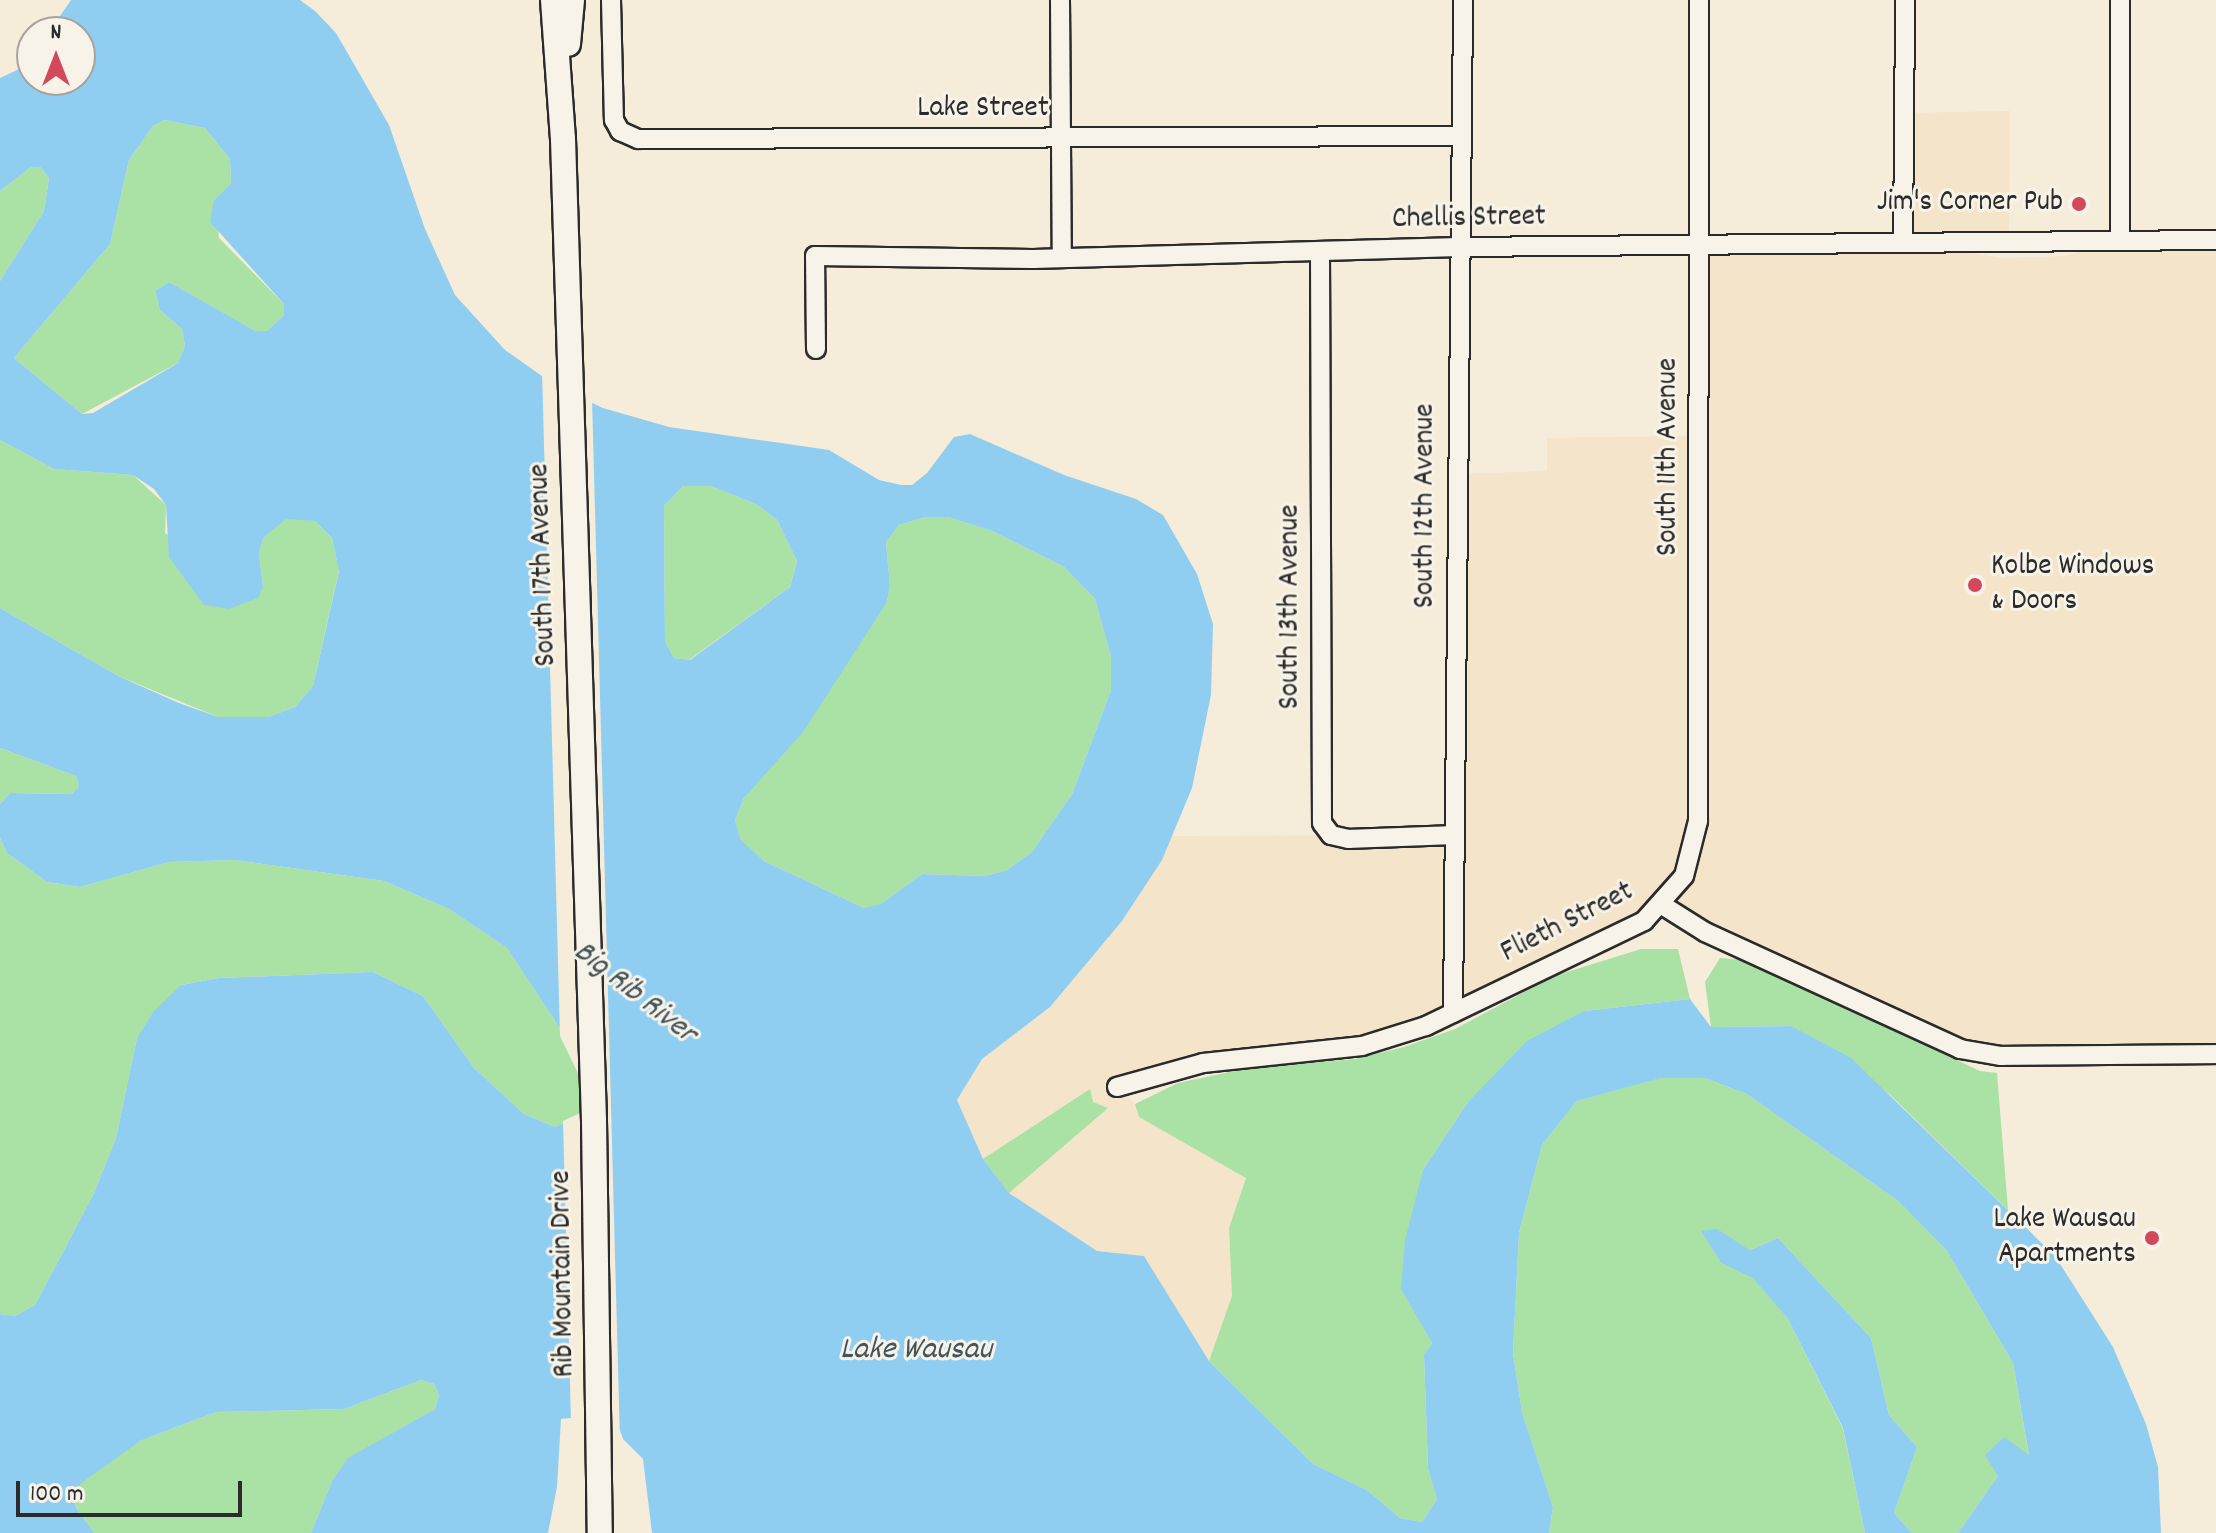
<!DOCTYPE html>
<style>
body{margin:0}
#map{position:relative;width:2216px;height:1533px;overflow:hidden;background:#f6ecda;font-family:Dekko,sans-serif}
div>[style]{position:absolute}
.built>*{inset:0;background:#f4e4ca}
.green>*{inset:0;background:#aae1a5}
.water>*{inset:0;background:#90cef1}
.pier>*{inset:0;background:#f6ecda}
.roads{filter:drop-shadow(2px 0 #2b2b2b) drop-shadow(-2px 0 #2b2b2b) drop-shadow(0 2px #2b2b2b) drop-shadow(0 -2px #2b2b2b)}
.street>*{height:18px;margin:-9px;padding:0 9px;transform-origin:9px;border-radius:9px;background:#f7f3e8}
.secondary>*{height:24px;margin:-12px;padding:0 12px;transform-origin:12px;border-radius:12px;background:#f7f3e8}
.dots>*{width:22px;height:22px;translate:-50% -50%;box-sizing:border-box;border:4px solid #f7f3e8;border-radius:50%}
span{translate:-50% -50%;white-space:nowrap;text-align:center;line-height:1.15;-webkit-text-stroke:6px #f7f3e8;paint-order:stroke}
.street-label{font-size:30px;color:#2b2b2b}
.poi-label{font-size:30px;color:#2b2b2b}
.right{translate:-100% -50%;text-align:right}
.left{translate:0 -50%;text-align:left}
.water-label{font-size:32px;color:#44545c;font-style:italic}
.north{position:absolute;left:16px;top:16px;width:80px;height:80px;box-sizing:border-box;background:#f7f3e8;border:2px solid #a5a39c;border-radius:50%;rotate:0deg;font-size:22px;font-weight:700;line-height:32px;text-align:center;color:#2b2b2b}
.north::after{content:'';display:block;margin:auto;width:28px;height:36px;background:#d1495b;clip-path:polygon(50% 0,100% 100%,50% 72%,0 100%)}
.scale{position:absolute;left:16px;top:1481px;width:226px;height:36px;box-sizing:border-box;border:4px solid #2b2b2b;border-top:0;padding-left:10px;font-size:24px;line-height:28px;white-space:nowrap;color:#2b2b2b;-webkit-text-stroke:6px #f7f3e8;paint-order:stroke}
</style>
<div id="map">
<div class="built">
<i style="clip-path:polygon(2010px 111px,2009px 231px,1907px 243px,2003px 258px,2065px 256px,2120px 241px,2216px 240px,2216px 1054px,2031px 1056px,1924px 1031px,1662px 905px,1426px 1026px,1118px 1088px,1135px 1104px,1139px 1117px,1246px 1177px,1229px 1228px,1232px 1296px,1209px 1361px,1144px 1256px,1097px 1251px,1009px 1193px,983px 1159px,957px 1100px,982px 1059px,1050px 1007px,1162px 860px,1172px 836px,1452px 835px,1455px 474px,1547px 471px,1547px 438px,1686px 436px,1698px 431px,1699px 245px,1903px 243px,1904px 113px)"></i>
</div>
<div class="green">
<i style="clip-path:polygon(164px 120px,205px 128px,230px 159px,231px 183px,214px 200px,219px 238px,284px 304px,284px 315px,266px 332px,255px 332px,169px 282px,155px 291px,160px 310px,182px 329px,185px 346px,178px 363px,82px 414px,14px 358px,110px 244px,129px 160px,153px 126px)"></i>
<i style="clip-path:polygon(31px 167px,40px 167px,49px 178px,44px 211px,0 281px,0 191px)"></i>
<i style="clip-path:polygon(0 440px,54px 469px,133px 475px,166px 505px,165px 533px,263px 587px,259px 554px,263px 538px,286px 518px,315px 521px,332px 538px,339px 570px,313px 686px,295px 707px,268px 717px,218px 717px,118px 676px,0 608px)"></i>
<i style="clip-path:polygon(683px 486px,711px 486px,758px 505px,777px 520px,797px 561px,790px 587px,689px 660px,674px 658px,665px 641px,664px 506px)"></i>
<i style="clip-path:polygon(925px 517px,948px 517px,992px 531px,1064px 567px,1095px 599px,1111px 657px,1111px 690px,1072px 794px,1032px 852px,1007px 870px,985px 876px,922px 874px,880px 905px,864px 908px,764px 861px,739px 839px,735px 820px,744px 798px,887px 602px,890px 586px,886px 542px,899px 525px)"></i>
<i style="clip-path:polygon(0 748px,76px 776px,79px 786px,72px 794px,10px 793px,0 804px)"></i>
<i style="clip-path:polygon(0 838px,7px 853px,47px 882px,80px 887px,169px 862px,235px 860px,384px 881px,449px 909px,507px 948px,521px 969px,579px 1057px,586px 1114px,555px 1127px,524px 1114px,474px 1068px,423px 996px,373px 972px,219px 978px,181px 985px,137px 1038px,116px 1138px,94px 1193px,35px 1305px,15px 1316px,0 1314px)"></i>
<i style="clip-path:polygon(1641px 949px,1678px 949px,1690px 999px,1584px 1011px,1468px 1102px,1423px 1170px,1402px 1289px,1432px 1343px,1424px 1356px,1428px 1469px,1437px 1499px,1422px 1522px,1400px 1518px,1367px 1490px,1313px 1464px,1209px 1361px,1232px 1296px,1229px 1228px,1246px 1178px,1139px 1117px,1135px 1104px,1178px 1083px,1248px 1068px,1355px 1059px,1404px 1047px,1455px 1029px,1554px 976px)"></i>
<i style="clip-path:polygon(1720px 958px,1746px 960px,1980px 1071px,1997px 1073px,2008px 1210px,1889px 1094px,1791px 1026px,1711px 1027px,1705px 982px)"></i>
<i style="clip-path:polygon(1660px 1078px,1705px 1078px,1747px 1094px,1898px 1201px,1947px 1251px,2013px 1363px,2029px 1456px,1998px 1476px,1958px 1533px,1912px 1533px,1894px 1513px,1917px 1447px,1889px 1415px,1871px 1338px,1778px 1238px,1750px 1250px,1717px 1230px,1702px 1232px,1721px 1263px,1753px 1277px,1788px 1319px,1843px 1429px,1865px 1533px,1549px 1533px,1553px 1507px,1522px 1412px,1513px 1353px,1519px 1233px,1542px 1145px,1577px 1101px)"></i>
<i style="clip-path:polygon(1090px 1089px,1093px 1102px,1108px 1108px,1009px 1193px,983px 1159px)"></i>
<i style="clip-path:polygon(421px 1380px,434px 1384px,439px 1395px,435px 1409px,348px 1459px,332px 1481px,311px 1533px,94px 1533px,75px 1506px,79px 1484px,101px 1466px,140px 1441px,200px 1418px,217px 1412px,344px 1409px)"></i>
</div>
<div class="water">
<i style="clip-path:polygon(evenodd,71px 0,300px 0,315px 11px,336px 33px,389px 125px,425px 229px,455px 295px,505px 350px,556px 386px,603px 408px,669px 427px,829px 450px,879px 480px,901px 485px,912px 485px,927px 473px,954px 437px,970px 434px,1064px 475px,1136px 499px,1163px 515px,1197px 574px,1213px 624px,1211px 695px,1192px 788px,1162px 860px,1122px 921px,1050px 1007px,982px 1059px,957px 1100px,983px 1159px,1009px 1193px,1097px 1251px,1144px 1256px,1209px 1361px,1313px 1464px,1367px 1490px,1400px 1518px,1422px 1522px,1437px 1499px,1428px 1469px,1424px 1355px,1432px 1343px,1401px 1289px,1405px 1240px,1423px 1170px,1468px 1102px,1527px 1041px,1584px 1011px,1690px 999px,1711px 1027px,1791px 1026px,1851px 1058px,2055px 1256px,2113px 1347px,2146px 1424px,2158px 1467px,2161px 1533px,1958px 1533px,1998px 1476px,1985px 1455px,2004px 1437px,2029px 1455px,2013px 1363px,1947px 1251px,1898px 1201px,1747px 1094px,1705px 1078px,1661px 1078px,1577px 1101px,1542px 1145px,1519px 1233px,1513px 1353px,1522px 1412px,1553px 1507px,1549px 1533px,652px 1533px,643px 1459px,623px 1439px,614px 1413px,561px 1419px,557px 1487px,548px 1533px,311px 1533px,332px 1481px,348px 1458px,435px 1409px,439px 1395px,434px 1384px,421px 1380px,344px 1409px,217px 1412px,200px 1418px,140px 1441px,80px 1484px,75px 1506px,94px 1533px,0 1533px,0 1314px,15px 1316px,35px 1305px,94px 1193px,116px 1138px,137px 1038px,154px 1011px,181px 985px,219px 978px,373px 972px,423px 996px,474px 1068px,524px 1114px,555px 1127px,586px 1114px,579px 1057px,507px 948px,449px 909px,384px 881px,235px 860px,169px 862px,80px 887px,47px 882px,7px 853px,0 838px,0 804px,10px 793px,72px 794px,79px 786px,76px 776px,0 748px,0 608px,118px 676px,179px 703px,218px 717px,268px 717px,295px 707px,313px 686px,339px 571px,332px 538px,315px 521px,286px 519px,263px 538px,259px 554px,263px 587px,258px 598px,229px 609px,204px 605px,169px 557px,166px 505px,154px 489px,133px 475px,54px 469px,0 440px,0 281px,44px 211px,49px 178px,40px 167px,31px 167px,0 191px,0 78px,17px 70px,32px 52px,32px 80px,80px 80px,80px 32px,49px 32px,71px 0,164px 120px,205px 128px,230px 159px,231px 183px,214px 200px,210px 222px,284px 304px,284px 315px,267px 331px,255px 331px,169px 282px,155px 291px,160px 310px,182px 329px,185px 346px,178px 363px,93px 413px,82px 414px,14px 358px,110px 244px,129px 160px,153px 126px,164px 120px,71px 0,683px 486px,711px 486px,758px 505px,777px 520px,797px 561px,790px 587px,690px 660px,674px 658px,665px 641px,664px 506px,683px 486px,71px 0,925px 517px,948px 517px,992px 531px,1064px 567px,1095px 599px,1111px 657px,1111px 690px,1072px 794px,1032px 852px,1007px 870px,985px 876px,922px 874px,881px 904px,864px 908px,764px 861px,740px 839px,735px 820px,744px 798px,803px 732px,887px 602px,890px 586px,886px 542px,899px 525px,925px 517px)"></i>
<i style="clip-path:polygon(1717px 1229px,1750px 1250px,1778px 1238px,1871px 1338px,1889px 1415px,1917px 1447px,1894px 1513px,1912px 1533px,1865px 1533px,1843px 1428px,1788px 1319px,1753px 1278px,1721px 1263px,1701px 1231px)"></i>
</div>
<div class="pier">
<i style="clip-path:polygon(542px 371px,592px 398px,620px 1441px,611px 1417px,571px 1421px,563px 1121px,582px 1112px,587px 1092px,560px 1036px)"></i>
</div>
<div class="roads">
<div class="street">
<i style="left:611px;top:0;width:120px;rotate:88.6deg"></i>
<i style="left:614px;top:120px;width:13px;rotate:61deg"></i>
<i style="left:620px;top:131px;width:20px;rotate:24deg"></i>
<i style="left:638px;top:139px;width:823px;rotate:-0.21deg"></i>
<i style="left:1060px;top:0;width:258px;rotate:89.6deg"></i>
<i style="left:2120px;top:241px;width:241px;rotate:-90deg"></i>
<i style="left:1903px;top:243px;width:243px;rotate:-89.5deg"></i>
<i style="left:1320px;top:253px;width:570px;rotate:89.8deg"></i>
<i style="left:1322px;top:823px;width:15px;rotate:53deg"></i>
<i style="left:1331px;top:835px;width:18px;rotate:13deg"></i>
<i style="left:1349px;top:839px;width:104px;rotate:-2.2deg"></i>
<i style="left:816px;top:349px;width:93px;rotate:-90.6deg"></i>
<i style="left:815px;top:256px;width:218px;rotate:0.8deg"></i>
<i style="left:1033px;top:259px;width:426px;rotate:-1.6deg"></i>
<i style="left:1459px;top:247px;width:757px;rotate:-0.53deg"></i>
<i style="left:1662px;top:905px;width:51px;rotate:32.1deg"></i>
<i style="left:1705px;top:932px;width:281px;rotate:24.6deg"></i>
<i style="left:1960px;top:1049px;width:42px;rotate:9.7deg"></i>
<i style="left:2001px;top:1056px;width:215px;rotate:-0.5deg"></i>
<i style="left:1453px;top:1013px;width:1013px;rotate:-89.43deg"></i>
<i style="left:1117px;top:1087px;width:89px;rotate:-15.6deg"></i>
<i style="left:1203px;top:1063px;width:160px;rotate:-6.1deg"></i>
<i style="left:1362px;top:1046px;width:67px;rotate:-17.4deg"></i>
<i style="left:1426px;top:1026px;width:242px;rotate:-25.7deg"></i>
<i style="left:1644px;top:921px;width:60px;rotate:-48.4deg"></i>
<i style="left:1684px;top:876px;width:57px;rotate:-75.7deg"></i>
<i style="left:1698px;top:821px;width:821px;rotate:-89.93deg"></i>
</div>
<div class="secondary">
<i style="left:553px;top:0;width:139px;rotate:85.9deg"></i>
<i style="left:563px;top:139px;width:982px;rotate:88.19deg"></i>
<i style="left:594px;top:1121px;width:412px;rotate:89.2deg"></i>
<i style="left:568px;top:44px;width:44px;rotate:-84.8deg"></i>
</div>
</div>
<div class="dots">
<i style="left:2079px;top:204px;background:#d1495b"></i>
<i style="left:1975px;top:585px;background:#d1495b"></i>
<i style="left:2152px;top:1238px;background:#d1495b"></i>
</div>
<div class="street-label">
<span style="left:983px;top:110px">Lake Street</span>
<span style="left:1469px;top:220px;rotate:-1deg">Chellis Street</span>
<span style="left:1670px;top:457px;rotate:-90deg">South 11th Avenue</span>
<span style="left:1427px;top:506px;rotate:-90deg">South 12th Avenue</span>
<span style="left:545px;top:565px;rotate:-92deg">South 17th Avenue</span>
<span style="left:1292px;top:607px;rotate:-90deg">South 13th Avenue</span>
<span style="left:1568px;top:924px;rotate:-27deg">Flieth Street</span>
<span style="left:565px;top:1274px;rotate:-91deg">Rib Mountain Drive</span>
</div>
<div class="poi-label">
<span class="right" style="left:2063px;top:204px">Jim's Corner Pub</span>
<span class="left" style="left:1991px;top:585px">Kolbe Windows<br>&amp; Doors</span>
<span class="right" style="left:2136px;top:1238px">Lake Wausau<br>Apartments</span>
</div>
<div class="water-label">
<span style="left:634px;top:994px;rotate:38deg">Big Rib River</span>
<span style="left:916px;top:1351px">Lake Wausau</span>
</div>
<div class="north">N</div>
<div class="scale">100 m</div>
</div>
